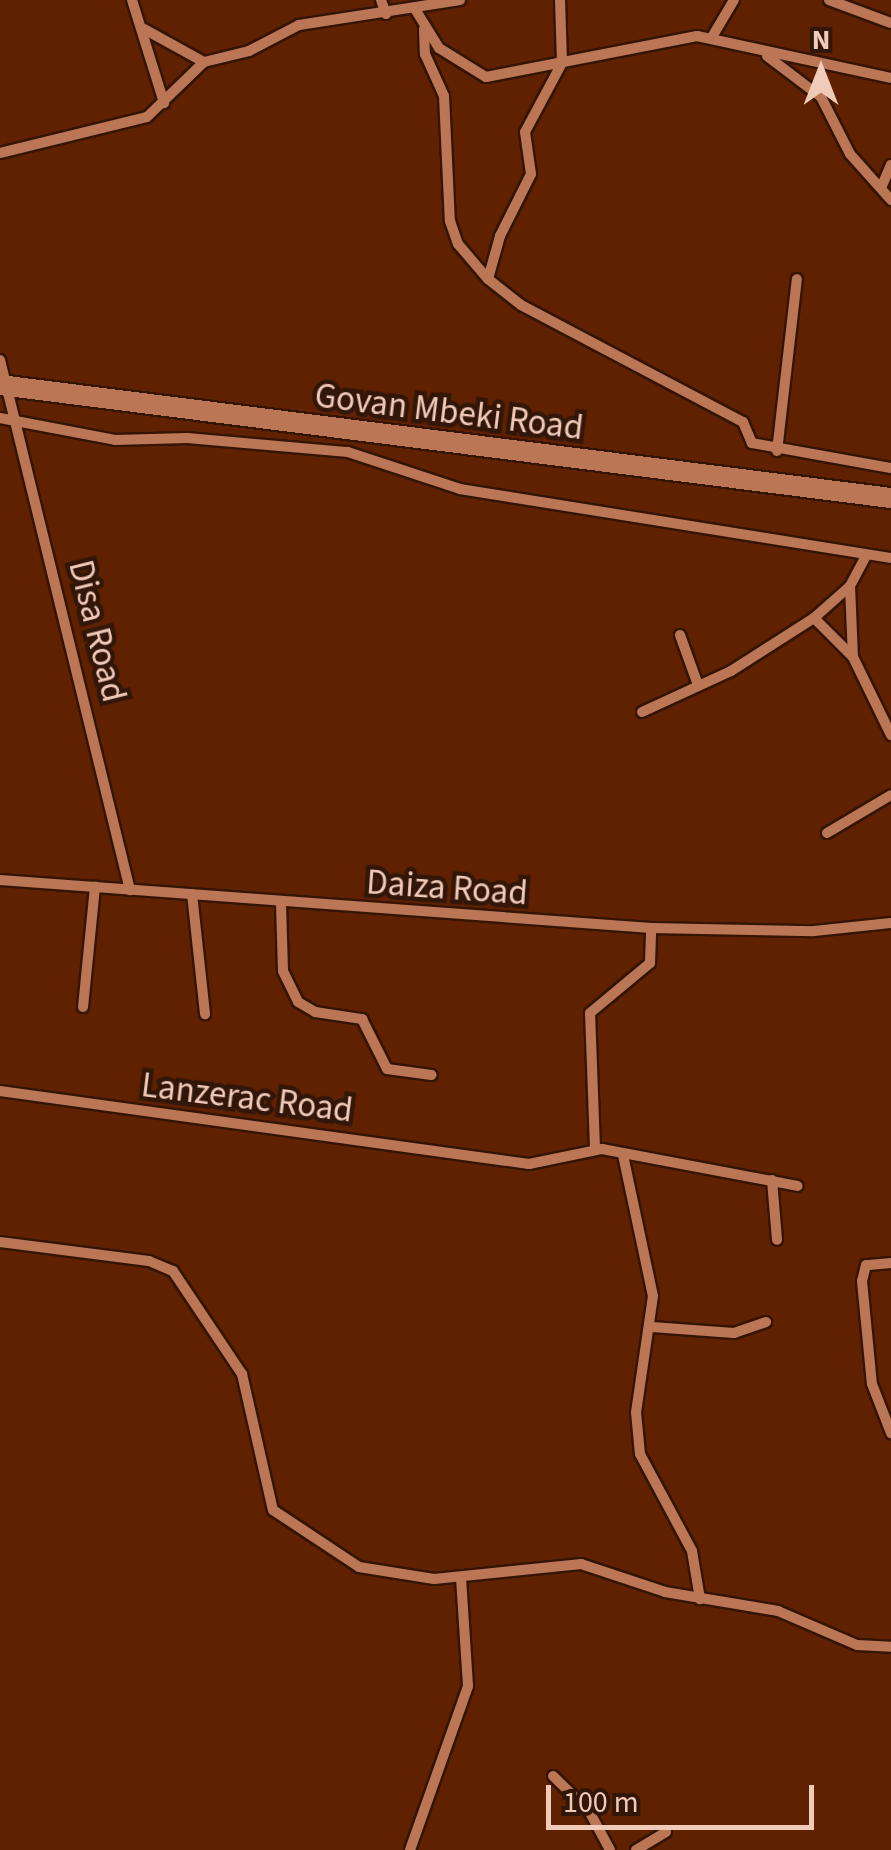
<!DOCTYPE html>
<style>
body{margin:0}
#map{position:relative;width:891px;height:1850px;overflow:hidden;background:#5f2100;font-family:"Source Sans 3",sans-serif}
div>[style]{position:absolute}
.roads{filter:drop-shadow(2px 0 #351404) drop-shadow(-2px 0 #351404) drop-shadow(0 2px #351404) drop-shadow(0 -2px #351404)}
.street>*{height:10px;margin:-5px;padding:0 5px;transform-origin:5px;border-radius:5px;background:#bb7656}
.secondary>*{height:20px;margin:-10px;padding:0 10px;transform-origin:10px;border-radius:10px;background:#bb7656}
span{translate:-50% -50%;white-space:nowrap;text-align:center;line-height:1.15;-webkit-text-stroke:9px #311609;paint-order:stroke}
.street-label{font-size:35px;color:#f1cbba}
.north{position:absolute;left:771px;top:20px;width:100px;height:100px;-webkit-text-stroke:8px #311609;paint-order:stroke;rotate:0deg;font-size:28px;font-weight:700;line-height:40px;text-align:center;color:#f1cbba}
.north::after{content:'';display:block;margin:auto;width:35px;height:45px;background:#f1cbba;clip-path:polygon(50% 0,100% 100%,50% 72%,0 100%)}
.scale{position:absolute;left:546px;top:1785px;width:268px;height:45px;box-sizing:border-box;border:5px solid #f1cbba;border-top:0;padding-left:12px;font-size:30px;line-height:35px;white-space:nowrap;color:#f1cbba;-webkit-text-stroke:8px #311609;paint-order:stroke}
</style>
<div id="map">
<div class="roads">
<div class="street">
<i style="left:132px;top:0;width:108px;rotate:72.7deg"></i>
<i style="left:381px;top:0;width:15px;rotate:70deg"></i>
<i style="left:829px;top:0;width:66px;rotate:20.4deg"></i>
<i style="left:415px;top:9px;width:46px;rotate:58.4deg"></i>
<i style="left:439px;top:48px;width:55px;rotate:31.7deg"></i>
<i style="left:486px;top:77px;width:215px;rotate:-11deg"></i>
<i style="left:697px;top:36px;width:198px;rotate:12.2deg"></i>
<i style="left:144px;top:29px;width:68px;rotate:28.8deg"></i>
<i style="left:424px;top:29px;width:25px;rotate:88deg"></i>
<i style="left:425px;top:54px;width:46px;rotate:65.7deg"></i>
<i style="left:444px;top:96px;width:125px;rotate:87.3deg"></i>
<i style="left:450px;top:221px;width:24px;rotate:71deg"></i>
<i style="left:458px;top:244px;width:46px;rotate:49.4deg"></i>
<i style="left:488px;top:279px;width:42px;rotate:38.2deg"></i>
<i style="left:521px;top:305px;width:251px;rotate:27.8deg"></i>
<i style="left:743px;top:422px;width:23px;rotate:67deg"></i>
<i style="left:752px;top:443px;width:141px;rotate:10.2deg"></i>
<i style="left:712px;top:37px;width:43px;rotate:-59.3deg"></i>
<i style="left:767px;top:56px;width:68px;rotate:37.2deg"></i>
<i style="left:821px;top:97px;width:64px;rotate:63deg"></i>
<i style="left:850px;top:154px;width:62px;rotate:48.3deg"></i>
<i style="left:0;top:153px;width:151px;rotate:-13.8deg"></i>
<i style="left:147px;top:117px;width:79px;rotate:-44deg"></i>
<i style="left:204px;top:62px;width:46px;rotate:-13.7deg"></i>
<i style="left:249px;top:51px;width:56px;rotate:-27.5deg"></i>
<i style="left:299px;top:25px;width:163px;rotate:-8.8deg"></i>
<i style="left:881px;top:188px;width:25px;rotate:-67deg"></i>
<i style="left:488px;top:279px;width:45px;rotate:-74.4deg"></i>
<i style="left:500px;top:236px;width:69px;rotate:-63.4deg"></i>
<i style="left:531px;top:174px;width:42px;rotate:-98.1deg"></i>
<i style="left:525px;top:132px;width:78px;rotate:-61.8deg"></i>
<i style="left:562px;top:63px;width:63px;rotate:-91.8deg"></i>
<i style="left:0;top:360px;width:546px;rotate:76.22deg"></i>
<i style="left:0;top:418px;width:117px;rotate:10.8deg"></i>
<i style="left:115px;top:440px;width:72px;rotate:-1.6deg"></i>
<i style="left:187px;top:438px;width:162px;rotate:5deg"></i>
<i style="left:348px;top:452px;width:118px;rotate:18.3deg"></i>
<i style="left:460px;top:489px;width:436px;rotate:9.1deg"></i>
<i style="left:777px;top:451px;width:173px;rotate:-83.4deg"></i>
<i style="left:850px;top:586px;width:71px;rotate:87.6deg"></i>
<i style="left:814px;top:618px;width:55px;rotate:45deg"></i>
<i style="left:853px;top:657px;width:87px;rotate:64deg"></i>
<i style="left:680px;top:635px;width:53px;rotate:70.2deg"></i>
<i style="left:642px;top:712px;width:98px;rotate:-24.7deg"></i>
<i style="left:731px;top:671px;width:98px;rotate:-32.6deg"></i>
<i style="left:814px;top:618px;width:48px;rotate:-41.6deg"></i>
<i style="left:850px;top:586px;width:32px;rotate:-62deg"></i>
<i style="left:827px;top:833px;width:74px;rotate:-30.7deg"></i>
<i style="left:0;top:880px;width:653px;rotate:4.22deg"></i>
<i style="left:651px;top:928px;width:163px;rotate:1.1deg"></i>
<i style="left:814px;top:931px;width:77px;rotate:-5.9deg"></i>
<i style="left:192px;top:894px;width:121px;rotate:83.8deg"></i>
<i style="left:281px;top:904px;width:67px;rotate:88.3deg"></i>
<i style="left:283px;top:971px;width:34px;rotate:64deg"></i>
<i style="left:298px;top:1002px;width:20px;rotate:30deg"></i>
<i style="left:315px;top:1012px;width:48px;rotate:8.5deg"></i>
<i style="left:362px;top:1019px;width:56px;rotate:63.4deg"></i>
<i style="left:387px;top:1069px;width:45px;rotate:7.6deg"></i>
<i style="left:83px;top:1007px;width:121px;rotate:-84.3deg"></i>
<i style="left:0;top:1091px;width:534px;rotate:7.86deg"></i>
<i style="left:529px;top:1164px;width:75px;rotate:-11.6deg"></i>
<i style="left:602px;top:1149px;width:199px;rotate:10.7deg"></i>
<i style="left:595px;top:1148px;width:135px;rotate:-92.1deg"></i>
<i style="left:590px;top:1013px;width:78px;rotate:-39.8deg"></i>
<i style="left:650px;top:963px;width:35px;rotate:-88deg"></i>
<i style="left:623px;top:1155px;width:144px;rotate:78deg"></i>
<i style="left:653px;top:1296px;width:117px;rotate:98.3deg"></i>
<i style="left:636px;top:1412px;width:42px;rotate:84.6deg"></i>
<i style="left:640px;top:1454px;width:110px;rotate:61.8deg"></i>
<i style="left:692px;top:1551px;width:49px;rotate:80.5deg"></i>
<i style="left:772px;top:1180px;width:60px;rotate:85.2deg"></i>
<i style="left:0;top:1242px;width:150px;rotate:7.3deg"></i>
<i style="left:149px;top:1261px;width:26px;rotate:23deg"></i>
<i style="left:173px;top:1271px;width:124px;rotate:56.2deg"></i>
<i style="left:242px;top:1374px;width:139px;rotate:77.2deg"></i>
<i style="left:273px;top:1510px;width:103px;rotate:33.5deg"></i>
<i style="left:359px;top:1567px;width:76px;rotate:9.1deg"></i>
<i style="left:434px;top:1579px;width:148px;rotate:-5.8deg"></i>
<i style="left:581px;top:1564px;width:89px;rotate:18.4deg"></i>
<i style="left:665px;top:1592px;width:115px;rotate:9.5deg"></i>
<i style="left:778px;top:1611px;width:86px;rotate:23.3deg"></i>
<i style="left:857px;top:1645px;width:34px;rotate:3deg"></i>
<i style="left:891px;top:1263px;width:25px;rotate:175deg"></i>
<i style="left:866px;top:1265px;width:16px;rotate:104deg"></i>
<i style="left:862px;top:1281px;width:103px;rotate:84.5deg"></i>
<i style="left:872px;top:1384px;width:53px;rotate:68.8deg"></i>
<i style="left:652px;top:1327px;width:82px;rotate:4.2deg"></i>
<i style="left:734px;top:1333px;width:34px;rotate:-19deg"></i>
<i style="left:553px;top:1776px;width:50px;rotate:44.2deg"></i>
<i style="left:589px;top:1811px;width:44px;rotate:61.7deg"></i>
<i style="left:410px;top:1850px;width:174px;rotate:-70.5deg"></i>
<i style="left:468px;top:1686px;width:107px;rotate:-93.7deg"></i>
<i style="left:636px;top:1850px;width:35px;rotate:-31deg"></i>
</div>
<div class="secondary">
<i style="left:0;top:385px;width:898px;rotate:7.23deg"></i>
</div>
</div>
<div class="street-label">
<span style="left:449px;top:412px;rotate:7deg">Govan Mbeki Road</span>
<span style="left:97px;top:631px;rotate:76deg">Disa Road</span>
<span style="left:447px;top:888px;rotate:4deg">Daiza Road</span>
<span style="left:247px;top:1098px;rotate:7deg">Lanzerac Road</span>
</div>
<div class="north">N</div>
<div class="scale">100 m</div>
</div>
